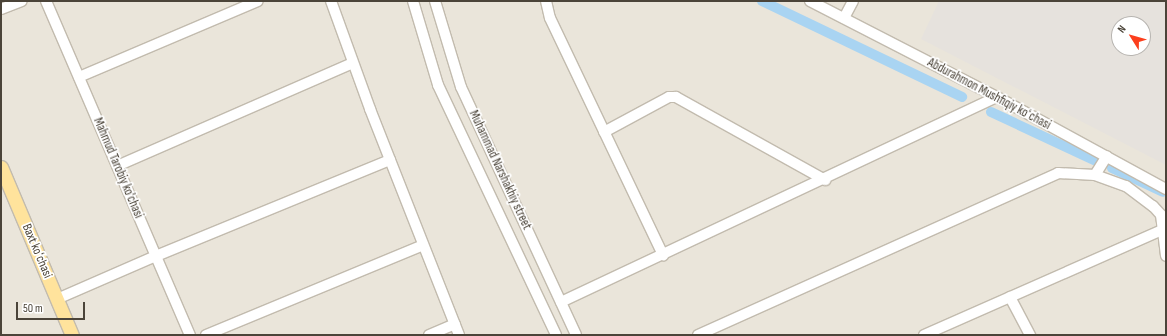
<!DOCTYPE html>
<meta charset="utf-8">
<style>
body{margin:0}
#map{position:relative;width:1167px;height:336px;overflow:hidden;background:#f6f3ec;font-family:"Sofia Sans Condensed",sans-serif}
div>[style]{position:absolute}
.residential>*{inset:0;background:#eae5da}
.industrial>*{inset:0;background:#e6e2dd}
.canal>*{height:10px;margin:-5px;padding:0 5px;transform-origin:5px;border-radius:5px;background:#a9d4f2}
.roads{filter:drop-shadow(1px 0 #c2bbae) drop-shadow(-1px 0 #c2bbae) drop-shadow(0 1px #c2bbae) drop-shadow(0 -1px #c2bbae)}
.minor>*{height:10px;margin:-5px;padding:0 5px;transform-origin:5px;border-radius:5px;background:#fff}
.major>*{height:13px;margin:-6.5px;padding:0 6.5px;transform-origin:6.5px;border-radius:6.5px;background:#ffe39c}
span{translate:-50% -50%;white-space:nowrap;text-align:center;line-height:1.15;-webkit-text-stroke:3.5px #fff;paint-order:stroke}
.street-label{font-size:13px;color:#4b4439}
.frame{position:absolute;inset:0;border:2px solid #4b4439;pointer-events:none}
.north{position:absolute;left:1111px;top:16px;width:40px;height:40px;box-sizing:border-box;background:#fff;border:1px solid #b7b4b0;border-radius:50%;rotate:307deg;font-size:11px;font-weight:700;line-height:16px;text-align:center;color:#4b4439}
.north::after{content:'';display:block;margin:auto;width:14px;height:18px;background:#fc3f1d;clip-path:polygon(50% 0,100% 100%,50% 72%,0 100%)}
.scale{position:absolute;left:16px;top:302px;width:69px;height:18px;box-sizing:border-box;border:2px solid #4b4439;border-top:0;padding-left:5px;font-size:12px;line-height:14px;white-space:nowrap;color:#4b4439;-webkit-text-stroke:3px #fff;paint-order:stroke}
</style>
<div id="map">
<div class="residential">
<i style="clip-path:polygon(evenodd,1px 1px,1166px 1px,1166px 335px,1px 335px,1px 1px,1119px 24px,1143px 24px,1143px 48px,1119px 48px,1119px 24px)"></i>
</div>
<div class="industrial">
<i style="clip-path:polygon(evenodd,939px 1px,1166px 1px,1166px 165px,921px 39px,939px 1px,1119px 24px,1143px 24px,1143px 48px,1119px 48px,1119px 24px)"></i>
</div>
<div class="canal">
<i style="left:762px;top:1px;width:222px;rotate:25.6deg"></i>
<i style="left:991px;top:112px;width:114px;rotate:25deg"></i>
<i style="left:1112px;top:168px;width:56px;rotate:25.2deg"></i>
</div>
<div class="roads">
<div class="minor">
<i style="left:46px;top:1px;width:364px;rotate:66.7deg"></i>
<i style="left:331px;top:1px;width:115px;rotate:70.1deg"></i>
<i style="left:370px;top:109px;width:243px;rotate:68.5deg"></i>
<i style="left:413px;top:1px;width:88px;rotate:73.4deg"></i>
<i style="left:438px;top:85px;width:276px;rotate:64.7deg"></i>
<i style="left:435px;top:1px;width:90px;rotate:73.2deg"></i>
<i style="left:461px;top:87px;width:273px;rotate:65.1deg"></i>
<i style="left:546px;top:1px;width:17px;rotate:77deg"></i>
<i style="left:550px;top:18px;width:263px;rotate:64.5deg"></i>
<i style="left:810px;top:1px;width:210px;rotate:27.2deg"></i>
<i style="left:997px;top:97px;width:192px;rotate:28.6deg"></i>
<i style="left:1px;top:9px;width:22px;rotate:-21deg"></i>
<i style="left:844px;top:18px;width:19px;rotate:-62deg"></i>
<i style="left:79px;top:77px;width:194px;rotate:-23deg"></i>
<i style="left:604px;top:132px;width:74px;rotate:-28.3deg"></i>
<i style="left:669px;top:97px;width:7px"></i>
<i style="left:676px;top:97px;width:171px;rotate:29.1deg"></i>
<i style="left:117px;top:166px;width:257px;rotate:-23.6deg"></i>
<i style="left:1095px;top:175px;width:33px;rotate:20deg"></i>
<i style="left:1126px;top:186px;width:34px;rotate:37deg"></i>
<i style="left:1153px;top:206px;width:12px;rotate:48deg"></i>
<i style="left:1161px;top:215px;width:41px;rotate:83deg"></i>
<i style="left:1010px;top:297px;width:43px;rotate:62.2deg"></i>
<i style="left:57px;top:299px;width:108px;rotate:-23.5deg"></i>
<i style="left:156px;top:256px;width:253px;rotate:-22.3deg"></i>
<i style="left:561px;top:302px;width:482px;rotate:-25.2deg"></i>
<i style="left:206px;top:335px;width:235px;rotate:-22.5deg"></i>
<i style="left:429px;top:335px;width:28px;rotate:-23deg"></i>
<i style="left:698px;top:335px;width:395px;rotate:-24.2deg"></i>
<i style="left:1058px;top:173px;width:37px;rotate:3deg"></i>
<i style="left:1095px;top:175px;width:22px;rotate:-58deg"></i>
<i style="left:924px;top:335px;width:262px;rotate:-23.8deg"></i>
</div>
<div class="major">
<i style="left:1px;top:167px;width:182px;rotate:67.1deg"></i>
</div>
</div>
<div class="street-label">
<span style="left:989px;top:94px;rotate:28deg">Abdurahmon Mushfiqiy koʻchasi</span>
<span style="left:118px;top:168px;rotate:67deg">Mahmud Tarobiy ko'chasi</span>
<span style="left:500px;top:170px;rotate:65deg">Muhammad Narshakhiy street</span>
<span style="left:37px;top:251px;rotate:67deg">Baxt koʻchasi</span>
</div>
<div class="frame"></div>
<div class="north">N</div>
<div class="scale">50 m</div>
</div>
